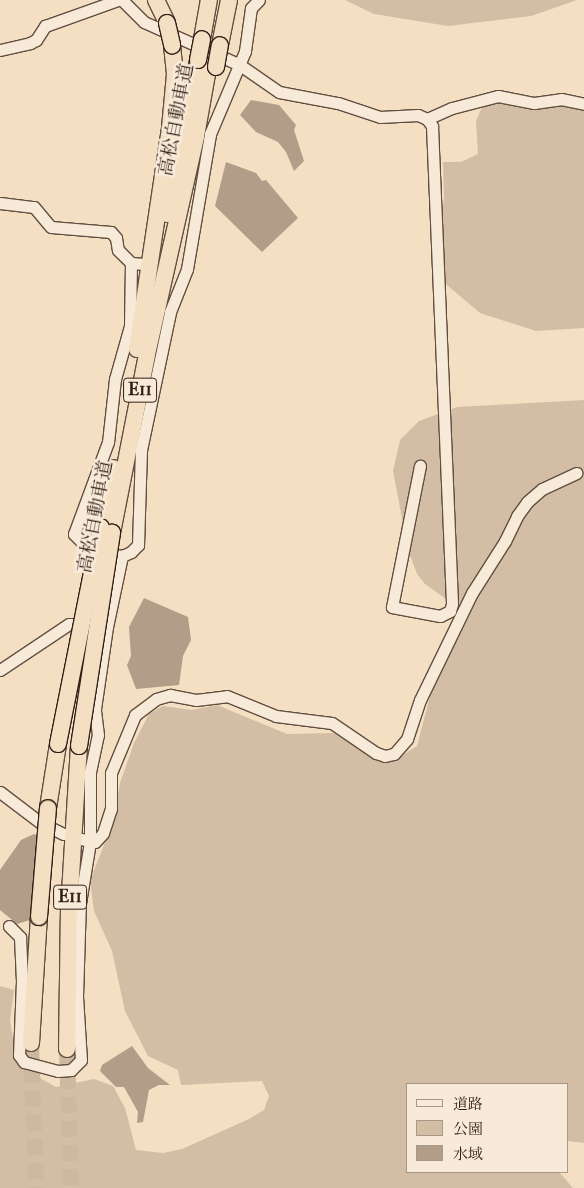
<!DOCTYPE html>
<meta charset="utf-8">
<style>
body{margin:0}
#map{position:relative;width:584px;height:1188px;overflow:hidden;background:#f4dfc3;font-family:"IM FELL French Canon","Noto Serif JP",serif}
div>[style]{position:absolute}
.green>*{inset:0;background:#d3bea5}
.water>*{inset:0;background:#b29d88}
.highway-tunnel>*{height:16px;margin-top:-8px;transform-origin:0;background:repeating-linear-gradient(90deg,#cdb8a0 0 16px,transparent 0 24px)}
.roads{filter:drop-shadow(1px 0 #624e40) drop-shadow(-1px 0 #624e40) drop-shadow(0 1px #624e40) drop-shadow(0 -1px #624e40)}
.minor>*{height:11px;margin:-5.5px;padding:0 5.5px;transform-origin:5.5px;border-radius:5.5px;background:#f8ead8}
.highway>*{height:16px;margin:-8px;padding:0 8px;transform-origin:8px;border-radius:8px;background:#f4dfc3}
.bridges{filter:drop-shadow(1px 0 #311e15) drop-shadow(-1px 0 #311e15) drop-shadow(0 1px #311e15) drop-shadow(0 -1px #311e15)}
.highway-bridge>*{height:16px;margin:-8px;padding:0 8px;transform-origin:8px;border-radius:8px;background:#f4dfc3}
span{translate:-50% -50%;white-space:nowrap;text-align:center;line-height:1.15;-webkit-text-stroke:5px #f8ead8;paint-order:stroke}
.shield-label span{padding:1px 4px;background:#f8ead8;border:1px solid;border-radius:4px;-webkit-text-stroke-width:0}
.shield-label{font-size:18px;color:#311e15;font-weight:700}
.street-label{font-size:19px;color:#311e15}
.legend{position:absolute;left:406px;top:1083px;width:162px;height:90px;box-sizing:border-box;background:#f8ead8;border:1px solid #a8988a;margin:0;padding:6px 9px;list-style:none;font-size:15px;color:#311e15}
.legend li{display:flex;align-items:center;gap:10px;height:25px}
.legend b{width:25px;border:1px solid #a8988a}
</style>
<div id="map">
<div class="green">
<i style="clip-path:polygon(345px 0,577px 0,531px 16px,448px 26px,374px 14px)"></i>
<i style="clip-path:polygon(511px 98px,584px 100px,584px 328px,536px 331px,480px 313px,447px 285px,432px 261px,431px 250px,441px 226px,444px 198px,443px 162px,461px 162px,478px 154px,476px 121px,482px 107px)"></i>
<i style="clip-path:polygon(584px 400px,584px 1143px,568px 1141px,568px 1084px,408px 1084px,408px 1172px,559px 1172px,573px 1188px,0 1188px,0 986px,14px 990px,10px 1021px,15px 1050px,26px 1070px,56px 1087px,94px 1079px,113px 1086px,125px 1108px,136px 1150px,163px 1153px,182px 1149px,249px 1119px,264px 1110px,269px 1096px,262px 1081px,181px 1085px,178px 1070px,148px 1056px,125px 1011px,112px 951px,94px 911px,90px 880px,112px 825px,120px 783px,134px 743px,149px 714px,163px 706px,192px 710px,217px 705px,287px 734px,333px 733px,398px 758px,417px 746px,437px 670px,460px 609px,425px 584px,417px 574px,408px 550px,393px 471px,400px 440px,419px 421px,457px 407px)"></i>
</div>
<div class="water">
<i style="clip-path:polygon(251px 100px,279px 105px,296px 125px,294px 130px,304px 161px,294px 171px,286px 152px,278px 142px,256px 132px,240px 115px)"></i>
<i style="clip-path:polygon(226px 162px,256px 173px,262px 181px,266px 180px,298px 218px,262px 252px,215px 206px)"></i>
<i style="clip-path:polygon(144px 598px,188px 617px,191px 640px,183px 656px,179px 685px,136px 689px,127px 665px,131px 656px,129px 627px)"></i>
<i style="clip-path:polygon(34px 834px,51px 844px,46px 915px,17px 924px,0 910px,0 870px,21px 840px)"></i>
<i style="clip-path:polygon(132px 1046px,148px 1068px,170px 1085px,159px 1085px,149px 1090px,143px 1122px,137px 1123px,138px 1112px,124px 1087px,116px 1087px,100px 1071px,102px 1065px)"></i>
</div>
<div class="highway-tunnel">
<i style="left:31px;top:1043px;width:145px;rotate:88deg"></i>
<i style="left:67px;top:1049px;width:139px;rotate:88.4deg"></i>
</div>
<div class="roads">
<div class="minor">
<i style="left:122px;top:0;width:31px;rotate:45deg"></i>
<i style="left:144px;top:22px;width:105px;rotate:24.1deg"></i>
<i style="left:240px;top:65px;width:47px;rotate:34.7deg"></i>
<i style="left:279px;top:92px;width:60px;rotate:10.6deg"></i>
<i style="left:338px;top:103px;width:44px;rotate:18.4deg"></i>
<i style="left:380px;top:117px;width:38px;rotate:-3deg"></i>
<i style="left:418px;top:115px;width:10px;rotate:24deg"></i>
<i style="left:427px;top:119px;width:9px;rotate:54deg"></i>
<i style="left:432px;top:126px;width:478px;rotate:87.6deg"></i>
<i style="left:452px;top:604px;width:7px;rotate:106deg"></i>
<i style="left:450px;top:611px;width:11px;rotate:153deg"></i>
<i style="left:440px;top:616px;width:49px;rotate:-169.4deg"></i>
<i style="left:392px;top:607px;width:144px;rotate:-78.8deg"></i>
<i style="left:0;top:50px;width:31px;rotate:-13deg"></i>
<i style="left:30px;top:43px;width:7px;rotate:-27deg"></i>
<i style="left:36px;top:40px;width:17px;rotate:-57deg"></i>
<i style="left:45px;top:26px;width:77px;rotate:-19.6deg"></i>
<i style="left:427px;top:119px;width:27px;rotate:-24deg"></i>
<i style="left:452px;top:108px;width:48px;rotate:-14.6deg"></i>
<i style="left:498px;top:96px;width:37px;rotate:11deg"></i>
<i style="left:534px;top:103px;width:27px;rotate:-8deg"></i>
<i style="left:561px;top:99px;width:24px;rotate:12deg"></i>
<i style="left:0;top:203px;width:34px;rotate:7deg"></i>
<i style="left:34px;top:207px;width:26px;rotate:50deg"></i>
<i style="left:51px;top:227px;width:60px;rotate:4.8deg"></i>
<i style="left:111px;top:232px;width:8px;rotate:50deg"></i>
<i style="left:116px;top:238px;width:12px;rotate:81deg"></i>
<i style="left:118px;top:250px;width:18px;rotate:45deg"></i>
<i style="left:144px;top:264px;width:13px;rotate:-176deg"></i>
<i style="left:131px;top:263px;width:63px;rotate:90.9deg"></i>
<i style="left:130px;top:326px;width:55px;rotate:105.8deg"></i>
<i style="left:115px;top:379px;width:63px;rotate:96.3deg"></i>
<i style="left:108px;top:442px;width:98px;rotate:110.3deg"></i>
<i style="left:74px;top:534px;width:17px;rotate:45deg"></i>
<i style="left:86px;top:546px;width:37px;rotate:16deg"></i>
<i style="left:122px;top:556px;width:10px;rotate:-24deg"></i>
<i style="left:131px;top:552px;width:10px;rotate:-45deg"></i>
<i style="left:138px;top:545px;width:95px;rotate:-88.2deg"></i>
<i style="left:141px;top:450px;width:141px;rotate:-78.1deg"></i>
<i style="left:170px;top:312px;width:46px;rotate:-68.4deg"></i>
<i style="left:187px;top:269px;width:137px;rotate:-80.3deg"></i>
<i style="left:210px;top:134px;width:90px;rotate:-67.1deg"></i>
<i style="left:245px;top:51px;width:43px;rotate:-82.1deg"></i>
<i style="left:251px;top:8px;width:11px;rotate:-45deg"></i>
<i style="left:0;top:670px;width:83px;rotate:-33.7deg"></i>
<i style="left:69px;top:624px;width:19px"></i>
<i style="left:0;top:792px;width:51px;rotate:37.1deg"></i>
<i style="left:41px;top:823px;width:25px;rotate:26deg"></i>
<i style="left:81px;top:839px;width:14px;rotate:12deg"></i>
<i style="left:95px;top:842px;width:12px;rotate:-48deg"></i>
<i style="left:103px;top:833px;width:25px;rotate:-72deg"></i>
<i style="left:111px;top:809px;width:36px;rotate:-90deg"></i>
<i style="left:111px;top:773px;width:63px;rotate:-67.5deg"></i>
<i style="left:135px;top:715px;width:26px;rotate:-37deg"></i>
<i style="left:156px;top:699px;width:15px;rotate:-16deg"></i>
<i style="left:170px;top:695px;width:26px;rotate:11deg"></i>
<i style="left:196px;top:700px;width:31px;rotate:-7deg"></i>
<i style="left:227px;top:696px;width:53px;rotate:22.2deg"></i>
<i style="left:276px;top:716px;width:56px;rotate:7.1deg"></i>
<i style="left:332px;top:723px;width:53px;rotate:34.3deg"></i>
<i style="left:376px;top:753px;width:9px;rotate:18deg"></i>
<i style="left:385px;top:756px;width:9px;rotate:-13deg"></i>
<i style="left:394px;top:754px;width:20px;rotate:-49deg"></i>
<i style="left:407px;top:739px;width:41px;rotate:-71.6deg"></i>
<i style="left:420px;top:700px;width:119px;rotate:-64.1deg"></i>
<i style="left:472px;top:593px;width:62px;rotate:-57.6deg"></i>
<i style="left:505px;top:541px;width:28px;rotate:-64deg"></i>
<i style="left:517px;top:516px;width:17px;rotate:-54deg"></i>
<i style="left:527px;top:502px;width:20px;rotate:-41deg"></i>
<i style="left:542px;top:489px;width:38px;rotate:-25deg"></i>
<i style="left:9px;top:926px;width:16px;rotate:45deg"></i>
<i style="left:20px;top:937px;width:44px;rotate:87.4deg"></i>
<i style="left:22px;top:981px;width:74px;rotate:92.3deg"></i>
<i style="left:19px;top:1055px;width:9px;rotate:54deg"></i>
<i style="left:24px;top:1062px;width:35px;rotate:15deg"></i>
<i style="left:58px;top:1071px;width:13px;rotate:-4deg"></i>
<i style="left:71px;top:1070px;width:14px;rotate:-45deg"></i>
<i style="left:81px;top:1060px;width:64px;rotate:-93.6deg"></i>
<i style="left:77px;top:996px;width:93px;rotate:-88.2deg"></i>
<i style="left:80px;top:903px;width:62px;rotate:-80.7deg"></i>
<i style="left:90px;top:842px;width:70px;rotate:-90deg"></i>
<i style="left:90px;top:772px;width:38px;rotate:-78deg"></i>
<i style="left:98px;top:735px;width:26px;rotate:-97deg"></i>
<i style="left:95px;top:709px;width:83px;rotate:-81.7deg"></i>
<i style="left:107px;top:627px;width:73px;rotate:-78.1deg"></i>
</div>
<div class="highway">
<i style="left:156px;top:0;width:25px;rotate:64deg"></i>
<i style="left:202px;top:39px;width:40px;rotate:-80deg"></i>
<i style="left:220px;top:45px;width:46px;rotate:-78.7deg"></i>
<i style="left:167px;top:214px;width:157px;rotate:-78.6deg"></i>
<i style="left:137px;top:349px;width:223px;rotate:-81.5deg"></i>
<i style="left:170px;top:128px;width:54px;rotate:-84.7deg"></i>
<i style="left:175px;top:74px;width:29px;rotate:-96deg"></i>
<i style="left:101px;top:527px;width:60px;rotate:-77.6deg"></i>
<i style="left:112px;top:533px;width:182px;rotate:-78.9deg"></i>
<i style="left:147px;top:354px;width:223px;rotate:-77.3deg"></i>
<i style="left:196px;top:136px;width:74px;rotate:-79.9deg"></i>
<i style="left:48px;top:808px;width:65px;rotate:-81.1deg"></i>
<i style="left:31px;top:1043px;width:126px;rotate:-86.4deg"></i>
<i style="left:67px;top:1049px;width:140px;rotate:-89.2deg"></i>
<i style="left:69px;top:909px;width:163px;rotate:-86.5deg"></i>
</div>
</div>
<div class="bridges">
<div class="highway-bridge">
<i style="left:167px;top:23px;width:23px;rotate:77deg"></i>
<i style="left:198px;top:60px;width:21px;rotate:-79deg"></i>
<i style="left:216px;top:67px;width:22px;rotate:-80deg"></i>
<i style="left:58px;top:744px;width:221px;rotate:-78.8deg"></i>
<i style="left:79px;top:746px;width:216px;rotate:-81.2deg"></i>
<i style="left:39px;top:917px;width:109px;rotate:-85.3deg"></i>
</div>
</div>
<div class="shield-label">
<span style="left:140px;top:390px">E11</span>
<span style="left:70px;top:897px">E11</span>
</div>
<div class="street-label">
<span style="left:177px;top:120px;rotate:-79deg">高松自動車道</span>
<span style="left:96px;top:517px;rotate:-79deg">高松自動車道</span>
</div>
<ul class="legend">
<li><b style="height:6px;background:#f8ead8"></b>道路</li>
<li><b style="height:14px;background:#d3bea5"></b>公園</li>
<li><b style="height:14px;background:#b29d88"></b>水域</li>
</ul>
</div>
